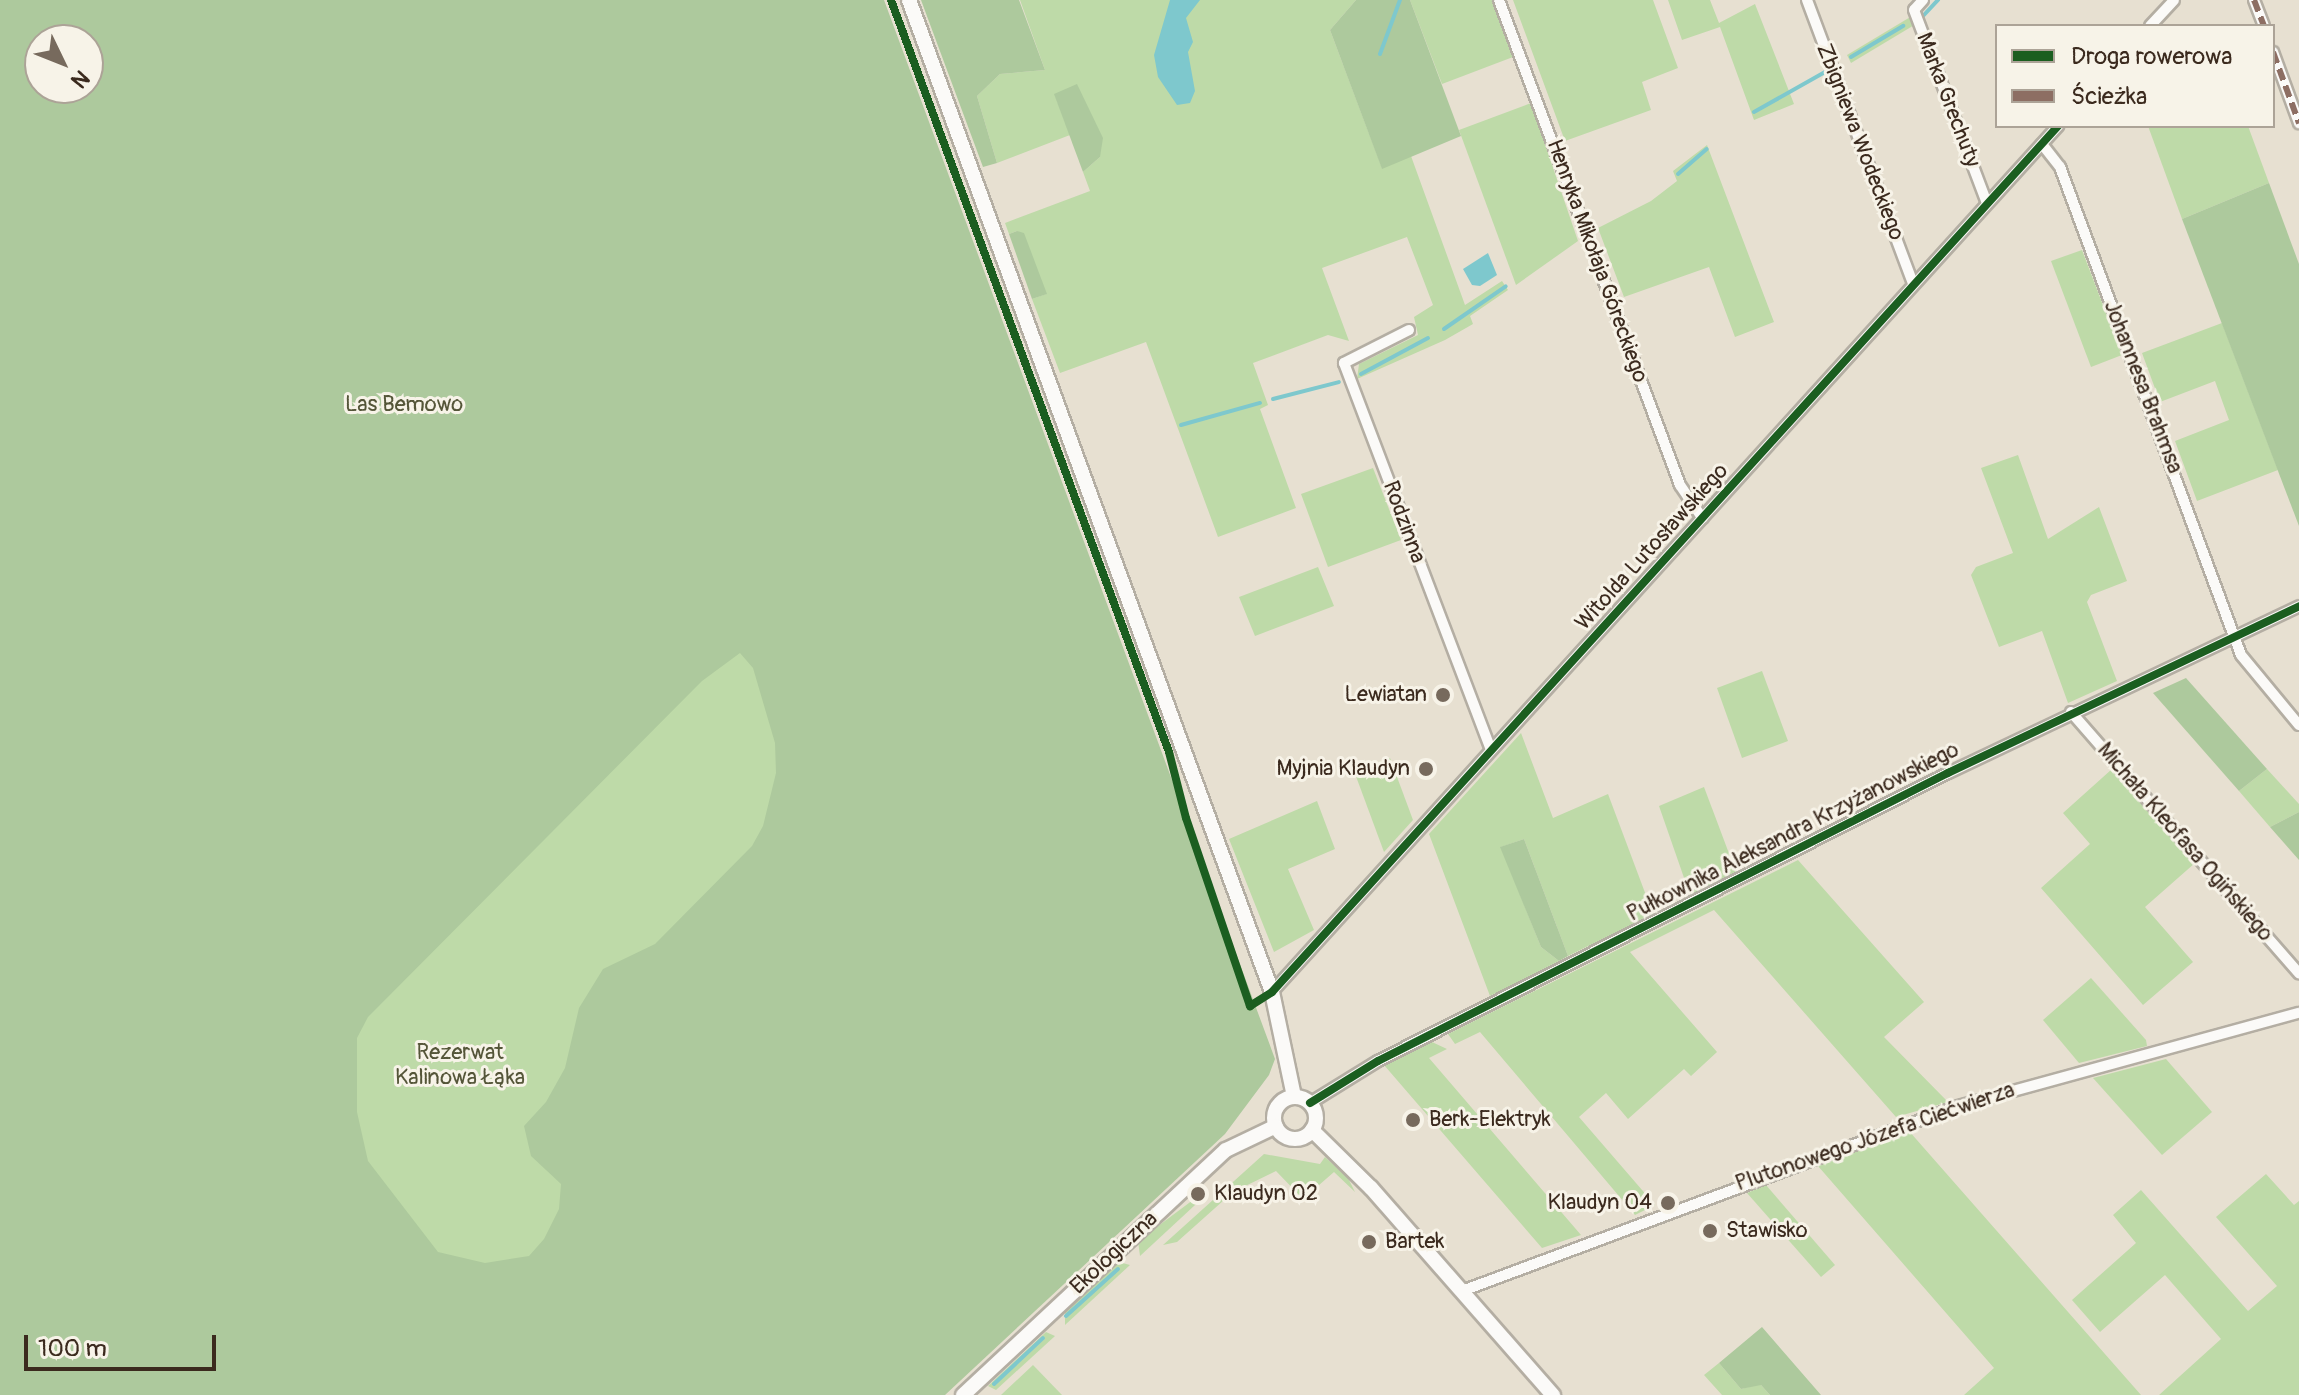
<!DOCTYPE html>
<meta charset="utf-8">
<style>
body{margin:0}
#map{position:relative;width:2299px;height:1395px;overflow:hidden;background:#e7e0d1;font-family:Pangolin,sans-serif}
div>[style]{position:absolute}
.green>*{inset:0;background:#bedaa8}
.forest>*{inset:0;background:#adc99d}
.water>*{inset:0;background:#7ec8cd}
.stream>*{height:4px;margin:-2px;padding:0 2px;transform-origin:2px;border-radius:2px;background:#7ec8cd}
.roads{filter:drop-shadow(2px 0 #b4aea3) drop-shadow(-2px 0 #b4aea3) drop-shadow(0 2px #b4aea3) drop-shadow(0 -2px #b4aea3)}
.street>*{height:10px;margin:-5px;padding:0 5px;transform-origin:5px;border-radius:5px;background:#fbfaf8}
.secondary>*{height:14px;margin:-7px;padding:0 7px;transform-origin:7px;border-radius:7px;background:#fbfaf8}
.secondary>.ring{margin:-7px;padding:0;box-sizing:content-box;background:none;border:14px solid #fbfaf8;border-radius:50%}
.quiet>*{height:6px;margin-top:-3px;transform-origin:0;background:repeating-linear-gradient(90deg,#8d6e63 0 12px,transparent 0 18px)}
.cycleway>*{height:8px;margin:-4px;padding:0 4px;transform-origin:4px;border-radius:4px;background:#1b5e20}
.dots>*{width:22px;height:22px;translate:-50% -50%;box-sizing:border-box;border:4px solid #f7f3e8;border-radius:50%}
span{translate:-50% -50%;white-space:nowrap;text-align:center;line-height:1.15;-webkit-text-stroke:6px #f7f3e8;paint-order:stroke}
.street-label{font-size:22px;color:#3b2a1e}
.park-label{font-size:22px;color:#545538}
.poi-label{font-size:22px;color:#3b2a1e}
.right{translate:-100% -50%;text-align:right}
.left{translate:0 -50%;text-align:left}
.legend{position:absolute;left:1995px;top:24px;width:280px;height:104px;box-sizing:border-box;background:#f7f3e8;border:2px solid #aca397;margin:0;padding:10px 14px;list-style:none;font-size:24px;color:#3b2a1e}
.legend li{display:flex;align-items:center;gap:16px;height:40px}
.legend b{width:40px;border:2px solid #aca397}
.north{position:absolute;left:24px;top:24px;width:80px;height:80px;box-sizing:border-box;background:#f7f3e8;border:2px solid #aca397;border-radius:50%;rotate:133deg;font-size:22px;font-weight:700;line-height:32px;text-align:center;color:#3b2a1e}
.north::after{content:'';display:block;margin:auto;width:28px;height:36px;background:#776a5d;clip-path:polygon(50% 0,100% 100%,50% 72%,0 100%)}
.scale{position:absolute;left:24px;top:1335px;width:192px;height:36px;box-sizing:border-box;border:4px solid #3b2a1e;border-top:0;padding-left:10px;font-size:24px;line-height:28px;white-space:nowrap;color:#3b2a1e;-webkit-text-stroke:6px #f7f3e8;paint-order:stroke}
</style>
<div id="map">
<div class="green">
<i style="clip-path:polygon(1020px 0,1356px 0,1330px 30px,1382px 168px,1411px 156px,1465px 305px,1502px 281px,1508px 290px,1470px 316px,1473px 324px,1445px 340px,1357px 379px,1359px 364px,1418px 335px,1414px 317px,1433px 305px,1407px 237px,1322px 268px,1349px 341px,1328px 335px,1253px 363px,1268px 405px,1260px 409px,1296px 508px,1218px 537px,1146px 342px,1060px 373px,1032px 299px,1046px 294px,1017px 231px,1009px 234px,1005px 223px,1090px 191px,1083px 172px,1100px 157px,1055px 95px,1070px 135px,997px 163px,977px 96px,1000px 74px,1045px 70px)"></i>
<i style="clip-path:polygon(1410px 0,1492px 0,1513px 57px,1442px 84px)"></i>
<i style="clip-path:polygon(1513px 0,1653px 0,1678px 68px,1642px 82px,1651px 110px,1565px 141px)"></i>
<i style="clip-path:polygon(1668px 0,1710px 0,1719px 23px,1755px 4px,1794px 104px,1754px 120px,1720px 27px,1682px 40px)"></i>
<i style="clip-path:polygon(1912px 16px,1916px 24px,1851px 63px,1847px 55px)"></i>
<i style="clip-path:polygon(1531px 103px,1578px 241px,1516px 285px,1459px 130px)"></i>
<i style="clip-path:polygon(2148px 126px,2248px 126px,2269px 183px,2182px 219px)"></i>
<i style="clip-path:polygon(1707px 145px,1774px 322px,1735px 337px,1709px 267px,1624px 297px,1598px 228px,1651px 201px,1677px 181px,1673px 171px)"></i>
<i style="clip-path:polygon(2082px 250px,2122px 355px,2091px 367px,2051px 261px)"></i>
<i style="clip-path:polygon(2222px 323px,2278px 470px,2197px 501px,2175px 441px,2229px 420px,2215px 381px,2160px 402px,2142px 353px)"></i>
<i style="clip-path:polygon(2018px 455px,2048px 539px,2099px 507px,2127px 581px,2091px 595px,2087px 602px,2117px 681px,2068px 703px,2042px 631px,1999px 647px,1971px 575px,1976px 567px,2013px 553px,1981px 468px)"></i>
<i style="clip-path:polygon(1373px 468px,1401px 540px,1328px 567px,1301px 494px)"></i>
<i style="clip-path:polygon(1318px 567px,1334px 606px,1255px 636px,1239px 597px)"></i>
<i style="clip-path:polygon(776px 587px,790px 846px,561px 1183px,576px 1252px,447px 1274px,360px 1160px,351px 1023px)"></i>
<i style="clip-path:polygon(1762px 671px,1788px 741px,1742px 758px,1717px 688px)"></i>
<i style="clip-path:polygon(1521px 733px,1553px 818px,1608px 794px,1653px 914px,1568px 956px,1524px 839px,1501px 847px,1541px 947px,1559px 961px,1490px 996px,1429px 834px)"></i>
<i style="clip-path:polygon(1390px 758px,1413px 820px,1384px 852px,1354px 771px)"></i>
<i style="clip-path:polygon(2112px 769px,2195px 863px,2145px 907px,2193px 962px,2143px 1005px,2041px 888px,2090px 844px,2063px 813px)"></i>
<i style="clip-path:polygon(2267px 769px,2299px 804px,2299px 812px,2270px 827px,2239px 791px)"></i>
<i style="clip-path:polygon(1704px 787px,1736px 872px,1690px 895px,1659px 806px)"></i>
<i style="clip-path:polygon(1317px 801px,1335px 849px,1288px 869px,1314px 930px,1274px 952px,1229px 839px)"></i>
<i style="clip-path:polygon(1798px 860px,1924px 1002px,1884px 1037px,1948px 1102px,1896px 1117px,1714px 910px,1630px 952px,1717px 1052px,1691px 1076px,1684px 1069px,1628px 1119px,1606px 1093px,1579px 1117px,1655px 1205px,1635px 1215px,1480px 1032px,1455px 1044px,1448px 1034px)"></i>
<i style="clip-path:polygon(2091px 978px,2146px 1040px,2147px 1046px,2079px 1063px,2043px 1020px)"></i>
<i style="clip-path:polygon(1432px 1042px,1447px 1049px,1429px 1058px,1581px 1235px,1542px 1248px,1384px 1065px)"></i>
<i style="clip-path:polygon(2166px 1059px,2212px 1112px,2162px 1155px,2093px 1078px)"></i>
<i style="clip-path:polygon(1909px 1131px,2141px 1395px,1964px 1395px,1994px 1368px,1818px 1166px)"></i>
<i style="clip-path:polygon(1264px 1154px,1320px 1164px,1325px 1157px,1348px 1178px,1355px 1192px,1334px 1172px,1303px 1199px,1276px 1171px,1233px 1192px,1177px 1242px,1163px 1245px)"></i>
<i style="clip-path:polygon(2266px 1174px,2294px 1205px,2299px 1201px,2299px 1395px,2159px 1395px,2221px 1339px,2165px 1275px,2100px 1332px,2072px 1300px,2136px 1243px,2113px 1215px,2141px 1190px,2248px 1311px,2277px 1286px,2216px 1217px)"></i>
<i style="clip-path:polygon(1766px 1185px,1835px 1265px,1821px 1277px,1747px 1193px)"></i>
<i style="clip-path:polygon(1205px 1191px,1208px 1193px,1140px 1256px,1138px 1241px)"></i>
<i style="clip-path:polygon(1119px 1262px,1130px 1265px,1065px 1325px,1065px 1311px)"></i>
<i style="clip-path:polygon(1046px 1332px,1055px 1336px,996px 1390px,988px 1386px)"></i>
<i style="clip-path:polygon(1719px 1363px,1741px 1389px,1760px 1384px,1770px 1395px,1722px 1395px,1704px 1375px)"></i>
<i style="clip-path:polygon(1033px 1365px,1062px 1395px,1001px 1395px)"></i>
</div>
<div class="forest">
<i style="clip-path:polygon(evenodd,0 0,884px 0,1275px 1059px,1269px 1075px,1225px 1134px,945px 1395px,0 1395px,0 0,40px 40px,88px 40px,88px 88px,40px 88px,40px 40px,0 0,740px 653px,753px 668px,775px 743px,776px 773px,763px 826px,752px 846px,655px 944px,603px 969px,579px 1008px,565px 1068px,546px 1102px,524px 1126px,531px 1156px,561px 1184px,559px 1209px,544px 1239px,529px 1256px,485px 1263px,438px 1252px,368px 1161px,357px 1112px,357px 1038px,368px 1017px,702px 681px,740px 653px)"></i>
<i style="clip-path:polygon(921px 0,1019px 0,1045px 70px,1000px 74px,977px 96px,997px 163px,983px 167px)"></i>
<i style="clip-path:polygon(1356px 0,1410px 0,1461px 136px,1382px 169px,1330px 30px)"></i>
<i style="clip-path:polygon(1077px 84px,1103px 138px,1100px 157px,1083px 172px,1054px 94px)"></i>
<i style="clip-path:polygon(2269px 183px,2299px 264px,2299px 526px,2182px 219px)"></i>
<i style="clip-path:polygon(1017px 231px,1024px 233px,1047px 294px,1032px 299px,1009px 234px)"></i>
<i style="clip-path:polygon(2186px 678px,2267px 769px,2239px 791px,2153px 693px)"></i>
<i style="clip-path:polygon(2299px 812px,2299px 860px,2270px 827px)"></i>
<i style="clip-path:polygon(1524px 839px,1568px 956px,1559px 961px,1541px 947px,1500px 847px)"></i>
<i style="clip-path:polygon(1762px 1327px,1821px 1395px,1770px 1395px,1761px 1385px,1741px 1389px,1719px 1363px)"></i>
</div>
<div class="water">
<i style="clip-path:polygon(1170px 0,1200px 0,1186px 18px,1193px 42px,1188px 52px,1195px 91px,1190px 103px,1177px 105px,1158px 77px,1154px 55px)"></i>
<i style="clip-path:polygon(1488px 253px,1497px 275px,1480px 286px,1472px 285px,1463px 269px)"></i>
</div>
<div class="stream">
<i style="left:1923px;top:16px;width:22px;rotate:-47deg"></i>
<i style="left:1380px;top:54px;width:58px;rotate:-69.7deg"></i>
<i style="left:1851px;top:57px;width:61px;rotate:-30.8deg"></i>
<i style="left:1754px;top:112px;width:81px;rotate:-29.4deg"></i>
<i style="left:1678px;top:174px;width:38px;rotate:-41deg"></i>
<i style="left:1444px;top:329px;width:75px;rotate:-34.7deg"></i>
<i style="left:1361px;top:374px;width:76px;rotate:-28.2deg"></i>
<i style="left:1273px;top:399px;width:68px;rotate:-14.4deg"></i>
<i style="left:1181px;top:425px;width:82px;rotate:-15.6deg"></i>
<i style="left:1066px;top:1316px;width:70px;rotate:-42.1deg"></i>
<i style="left:994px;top:1384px;width:67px;rotate:-43.2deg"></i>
</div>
<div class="roads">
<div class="street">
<i style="left:1499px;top:0;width:518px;rotate:69.53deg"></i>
<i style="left:1680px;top:485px;width:40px;rotate:56deg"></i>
<i style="left:1807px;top:0;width:303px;rotate:69.5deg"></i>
<i style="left:1923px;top:0;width:13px;rotate:132deg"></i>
<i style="left:1914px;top:10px;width:206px;rotate:69.3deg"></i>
<i style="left:2254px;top:0;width:28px;rotate:69deg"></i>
<i style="left:2150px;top:26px;width:35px;rotate:-47deg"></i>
<i style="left:2273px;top:52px;width:76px;rotate:69.9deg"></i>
<i style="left:2042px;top:144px;width:29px;rotate:52deg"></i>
<i style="left:2060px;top:167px;width:520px;rotate:69.65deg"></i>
<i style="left:2241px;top:655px;width:91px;rotate:50.4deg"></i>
<i style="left:1409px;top:330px;width:73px;rotate:153.1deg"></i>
<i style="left:1344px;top:363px;width:413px;rotate:69.2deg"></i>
<i style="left:2071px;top:712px;width:347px;rotate:48.9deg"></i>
<i style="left:1272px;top:992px;width:1170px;rotate:-47.77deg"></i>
<i style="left:1310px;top:1103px;width:80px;rotate:-31.7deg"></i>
<i style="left:1378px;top:1061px;width:639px;rotate:-26.81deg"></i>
<i style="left:1948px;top:773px;width:389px;rotate:-25.4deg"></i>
<i style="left:1462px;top:1291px;width:529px;rotate:-20.45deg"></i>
<i style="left:1958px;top:1106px;width:353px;rotate:-15.3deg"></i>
</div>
<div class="secondary">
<i style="left:909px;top:0;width:1056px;rotate:69.9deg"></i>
<i style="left:1272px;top:992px;width:106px;rotate:78.1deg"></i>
<i class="ring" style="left:1274px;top:1097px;width:28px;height:28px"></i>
<i style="left:1312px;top:1130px;width:83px;rotate:44.5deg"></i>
<i style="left:1371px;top:1188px;width:276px;rotate:48.7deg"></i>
<i style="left:963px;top:1395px;width:359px;rotate:-43deg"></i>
<i style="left:1226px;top:1150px;width:55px;rotate:-25.6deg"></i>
</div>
</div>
<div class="quiet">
<i style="left:2254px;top:0;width:28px;rotate:69deg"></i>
<i style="left:2273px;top:52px;width:76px;rotate:69.9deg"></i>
</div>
<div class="cycleway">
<i style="left:891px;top:0;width:802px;rotate:69.71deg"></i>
<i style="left:1169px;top:752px;width:68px;rotate:75.6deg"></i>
<i style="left:1186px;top:818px;width:199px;rotate:71.2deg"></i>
<i style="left:1250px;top:1006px;width:26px;rotate:-32deg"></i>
<i style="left:1272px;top:992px;width:1170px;rotate:-47.77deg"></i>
<i style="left:1310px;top:1103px;width:80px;rotate:-31.7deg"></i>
<i style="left:1378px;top:1061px;width:639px;rotate:-26.81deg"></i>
<i style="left:1948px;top:773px;width:389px;rotate:-25.4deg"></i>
</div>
<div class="dots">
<i style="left:1443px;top:695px;background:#776a5d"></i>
<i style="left:1426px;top:769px;background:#776a5d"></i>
<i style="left:1413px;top:1120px;background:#776a5d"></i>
<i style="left:1198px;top:1194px;background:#776a5d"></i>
<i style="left:1668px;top:1203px;background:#776a5d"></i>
<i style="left:1710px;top:1231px;background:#776a5d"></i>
<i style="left:1369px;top:1242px;background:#776a5d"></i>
</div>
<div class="street-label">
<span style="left:1948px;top:100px;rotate:69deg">Marka Grechuty</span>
<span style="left:1860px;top:142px;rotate:69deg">Zbigniewa Wodeckiego</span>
<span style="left:1597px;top:261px;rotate:70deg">Henryka Mikołaja Góreckiego</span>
<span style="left:2143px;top:387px;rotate:69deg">Johannesa Brahmsa</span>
<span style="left:1404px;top:522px;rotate:70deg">Rodzinna</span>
<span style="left:1652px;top:547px;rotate:-48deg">Witolda Lutosławskiego</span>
<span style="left:1793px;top:832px;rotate:-27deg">Pułkownika Aleksandra Krzyżanowskiego</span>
<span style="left:2185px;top:842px;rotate:49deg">Michała Kleofasa Ogińskiego</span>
<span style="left:1875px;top:1137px;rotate:-19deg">Plutonowego Józefa Ciećwierza</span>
<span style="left:1114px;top:1253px;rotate:-43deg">Ekologiczna</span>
</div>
<div class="park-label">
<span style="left:404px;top:405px">Las Bemowo</span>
<span style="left:460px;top:1065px">Rezerwat<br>Kalinowa Łąka</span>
</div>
<div class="poi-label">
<span class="right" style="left:1427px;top:695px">Lewiatan</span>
<span class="right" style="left:1410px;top:769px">Myjnia Klaudyn</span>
<span class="left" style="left:1429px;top:1120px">Berk-Elektryk</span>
<span class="left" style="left:1214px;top:1194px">Klaudyn 02</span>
<span class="right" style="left:1652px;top:1203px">Klaudyn 04</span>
<span class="left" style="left:1726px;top:1231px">Stawisko</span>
<span class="left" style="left:1385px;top:1242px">Bartek</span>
</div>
<ul class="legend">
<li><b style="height:10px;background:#1b5e20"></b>Droga rowerowa</li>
<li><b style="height:10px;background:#8d6e63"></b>Ścieżka</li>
</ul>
<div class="north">N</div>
<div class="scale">100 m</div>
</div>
